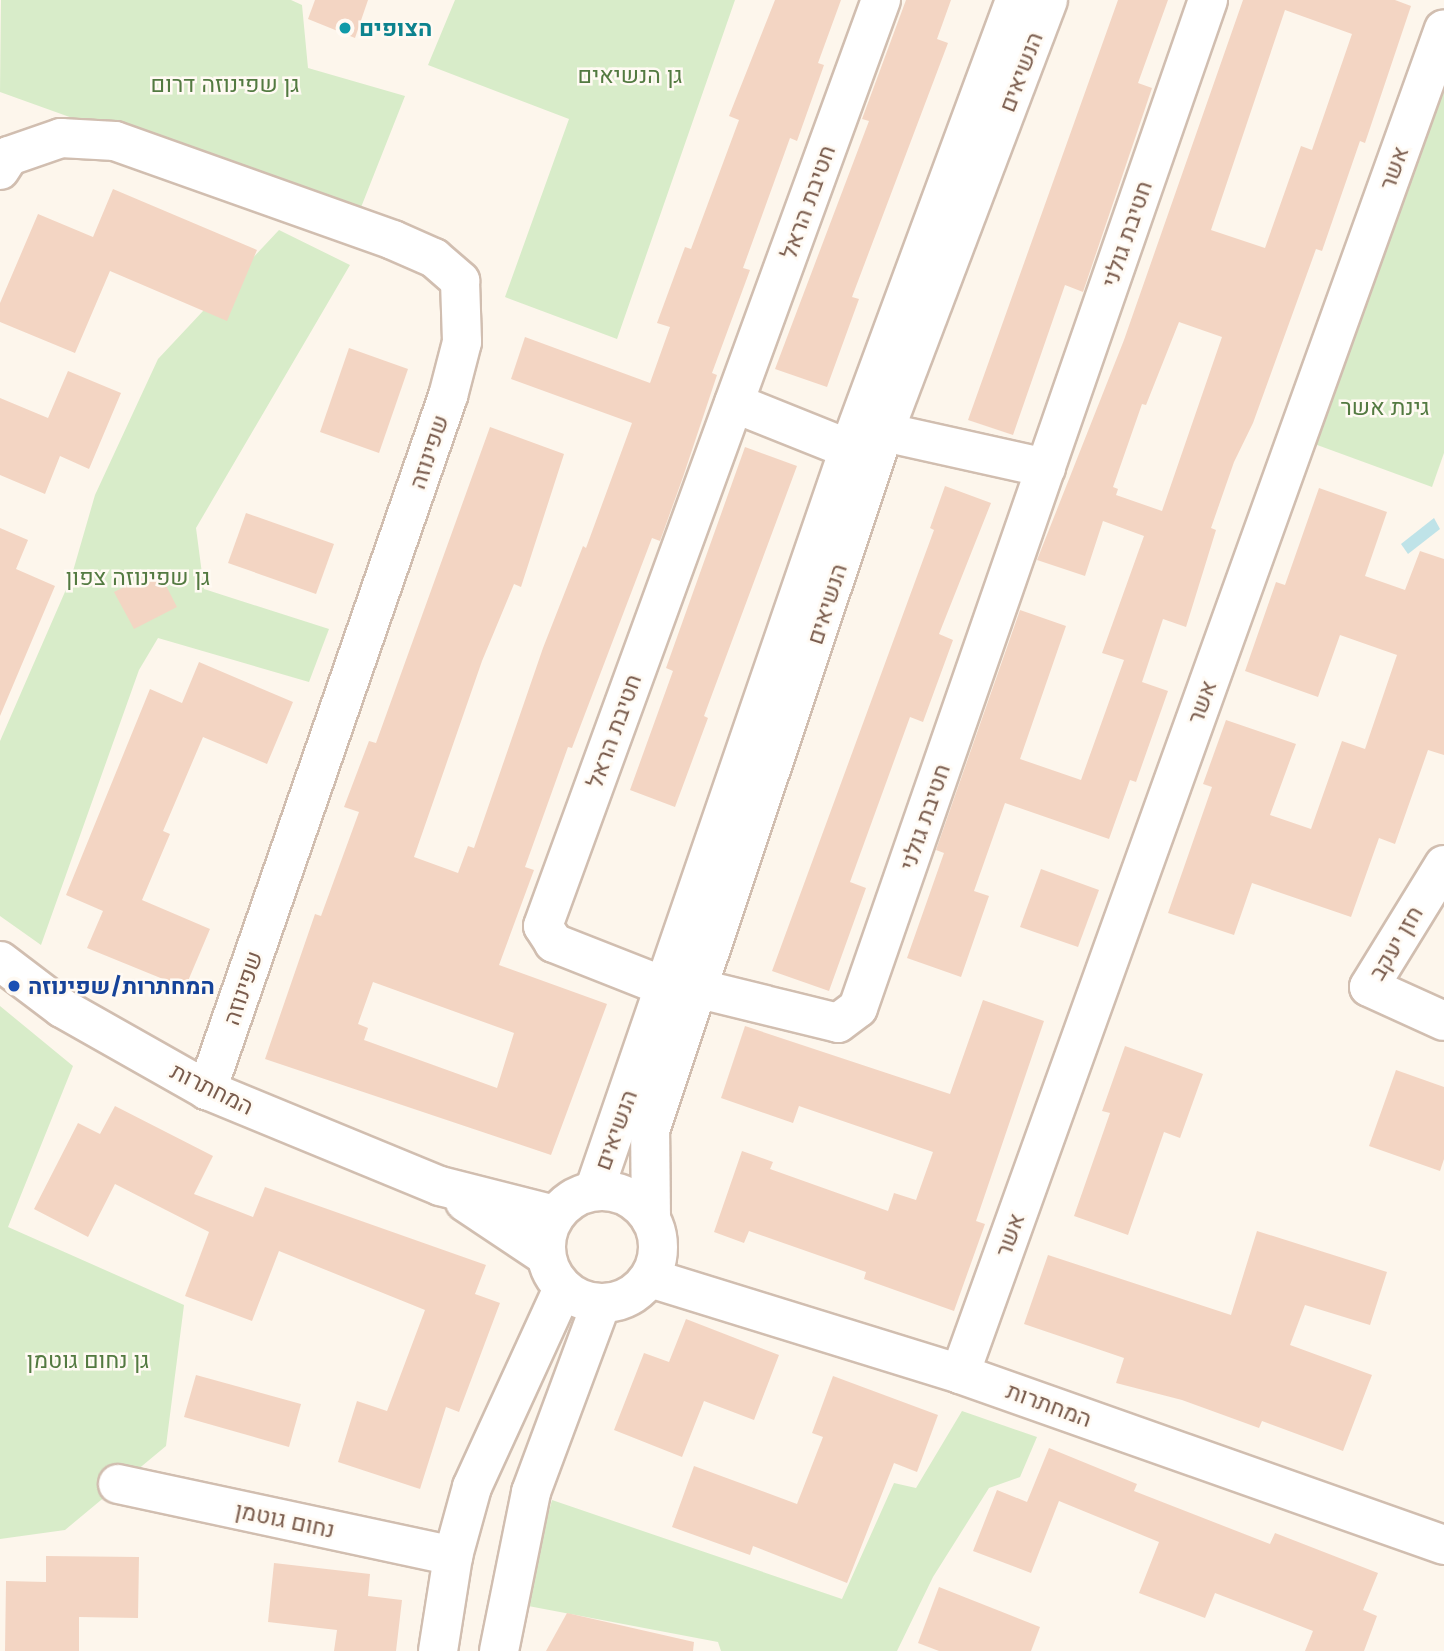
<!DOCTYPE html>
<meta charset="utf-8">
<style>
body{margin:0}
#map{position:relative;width:1444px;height:1651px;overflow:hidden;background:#fdf6ec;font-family:"Fira Sans",Heebo,sans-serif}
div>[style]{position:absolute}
.green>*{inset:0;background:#d8ecc9}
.water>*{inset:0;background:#bfe3e8}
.building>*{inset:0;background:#f3d5c3}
.roads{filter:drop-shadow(2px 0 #d1beb0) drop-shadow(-2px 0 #d1beb0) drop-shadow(0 2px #d1beb0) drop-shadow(0 -2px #d1beb0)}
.minor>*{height:38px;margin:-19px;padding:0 19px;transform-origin:19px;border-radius:19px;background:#fff}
.minor>.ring{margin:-19px;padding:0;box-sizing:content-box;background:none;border:38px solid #fff;border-radius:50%}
.dots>*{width:19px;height:19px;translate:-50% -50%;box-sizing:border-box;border:4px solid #fffaf3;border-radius:50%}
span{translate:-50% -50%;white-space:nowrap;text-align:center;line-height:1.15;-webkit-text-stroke:5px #fffaf3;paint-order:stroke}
.culture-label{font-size:23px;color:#0d838f;font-weight:700}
.left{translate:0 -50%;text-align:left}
.street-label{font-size:23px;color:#7a5c4d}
.park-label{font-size:23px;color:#537a41}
.transit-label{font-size:23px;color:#164399;font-weight:700}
</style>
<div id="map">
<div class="green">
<i style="clip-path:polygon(1px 0,291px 0,302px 5px,308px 68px,405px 96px,356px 220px,0 92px)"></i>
<i style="clip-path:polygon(455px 0,735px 0,617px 339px,505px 297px,569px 119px,428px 65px)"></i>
<i style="clip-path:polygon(1444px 75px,1444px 453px,1432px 487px,1309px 442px)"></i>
<i style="clip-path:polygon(279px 230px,350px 265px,196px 528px,204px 589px,329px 629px,309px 682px,158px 638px,139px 670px,41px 945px,0 916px,0 741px,71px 578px,95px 495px,158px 359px)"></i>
<i style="clip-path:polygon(0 1006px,73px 1066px,8px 1227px,184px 1305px,166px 1446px,65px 1530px,0 1539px)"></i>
<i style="clip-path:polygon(962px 1411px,1037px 1437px,1020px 1477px,989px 1488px,933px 1577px,897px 1651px,721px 1651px,718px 1642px,523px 1605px,552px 1500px,842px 1599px,894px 1483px,916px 1488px)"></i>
</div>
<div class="water">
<i style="clip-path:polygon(1434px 518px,1440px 529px,1408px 554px,1401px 544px)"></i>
</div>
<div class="building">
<i style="clip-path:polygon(315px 0,368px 0,355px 38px,308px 19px)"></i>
<i style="clip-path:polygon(evenodd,775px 0,841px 0,818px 63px,824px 65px,797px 141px,790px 138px,743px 268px,750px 270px,712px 373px,717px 375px,683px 477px,660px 541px,652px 538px,572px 748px,568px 747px,525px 867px,534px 870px,499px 965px,607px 1004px,551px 1155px,265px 1059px,315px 914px,321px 916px,359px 812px,344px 807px,369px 741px,376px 743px,490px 427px,564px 454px,521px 587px,514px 584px,482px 661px,414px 857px,458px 873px,468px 846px,474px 848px,543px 648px,583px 546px,586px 548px,632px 423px,511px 379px,525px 337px,650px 383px,670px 327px,657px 323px,685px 247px,691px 249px,739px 120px,729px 116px,775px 0,373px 982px,514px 1033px,497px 1088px,364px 1040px,368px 1028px,358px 1024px,373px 982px)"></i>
<i style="clip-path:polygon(906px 0,951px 0,937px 39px,948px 43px,852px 297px,859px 299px,827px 387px,775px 369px,869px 121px,862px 119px)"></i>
<i style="clip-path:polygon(1118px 0,1168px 0,1138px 83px,1152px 88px,1083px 292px,1065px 285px,1013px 435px,968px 420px)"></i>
<i style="clip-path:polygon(evenodd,1243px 0,1395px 0,1411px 6px,1365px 143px,1360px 141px,1322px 251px,1316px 249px,1253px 423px,1234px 462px,1211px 528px,1216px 530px,1186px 627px,1163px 619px,1142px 682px,1168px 691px,1136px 782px,1130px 780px,1109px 839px,1005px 803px,974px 891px,989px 896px,961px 977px,907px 958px,944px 853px,936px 850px,1020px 610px,1066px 626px,1020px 759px,1081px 780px,1124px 660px,1102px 653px,1144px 536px,1103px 521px,1085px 576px,1037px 560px,1124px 340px,1243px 0,1285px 10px,1352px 34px,1312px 150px,1301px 146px,1265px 248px,1211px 230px,1285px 10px,1243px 0,1179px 322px,1222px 337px,1162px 511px,1116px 495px,1118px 489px,1113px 487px,1142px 404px,1146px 405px,1179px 322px)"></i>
<i style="clip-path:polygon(113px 189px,257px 250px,227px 321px,110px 271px,75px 353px,0 322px,0 303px,38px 214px,93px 237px)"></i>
<i style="clip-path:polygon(349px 348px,408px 369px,379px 453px,320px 432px)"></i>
<i style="clip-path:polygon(68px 371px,121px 393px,89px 469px,60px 456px,45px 494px,0 475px,0 398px,48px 418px)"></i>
<i style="clip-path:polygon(745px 447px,797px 466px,704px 716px,708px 718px,675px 807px,630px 790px,673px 671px,666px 668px)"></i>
<i style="clip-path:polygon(945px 486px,991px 503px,939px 634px,953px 640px,923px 722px,910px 717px,850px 882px,866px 888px,829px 991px,772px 971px,934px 530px,930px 528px)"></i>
<i style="clip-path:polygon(1319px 488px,1387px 512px,1365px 576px,1405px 590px,1420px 551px,1444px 559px,1444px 755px,1428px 750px,1395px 844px,1379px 838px,1351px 917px,1252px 883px,1234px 935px,1168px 913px,1212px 787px,1203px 784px,1226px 720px,1296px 744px,1270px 815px,1311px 829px,1342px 741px,1365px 749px,1397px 655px,1340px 635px,1318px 697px,1245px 671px,1276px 582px,1285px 585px)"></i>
<i style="clip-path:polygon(246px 513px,334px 544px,316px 594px,228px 563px)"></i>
<i style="clip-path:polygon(0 528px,28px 540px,16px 569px,55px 586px,0 716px)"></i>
<i style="clip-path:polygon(158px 570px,177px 607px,134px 629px,114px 592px)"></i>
<i style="clip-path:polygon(199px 662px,293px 702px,267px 764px,203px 737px,163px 831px,170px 834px,142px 900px,210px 929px,185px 988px,87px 948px,103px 911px,66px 895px,150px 689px,182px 703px)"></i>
<i style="clip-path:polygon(1041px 869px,1099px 890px,1078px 947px,1020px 927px)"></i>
<i style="clip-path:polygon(983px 1000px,1044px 1021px,976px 1221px,985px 1224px,954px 1311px,864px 1279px,866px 1272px,749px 1231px,744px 1243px,714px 1232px,742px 1151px,773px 1162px,770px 1169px,888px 1211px,894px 1193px,916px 1200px,933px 1152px,799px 1106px,793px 1123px,721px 1098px,745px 1026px,950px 1094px)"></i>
<i style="clip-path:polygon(1125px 1046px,1203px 1074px,1180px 1138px,1164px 1132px,1128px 1235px,1074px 1216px,1110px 1113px,1102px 1111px)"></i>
<i style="clip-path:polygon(1396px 1070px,1444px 1087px,1444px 1159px,1440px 1171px,1369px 1146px)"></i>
<i style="clip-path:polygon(115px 1106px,213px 1156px,194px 1194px,253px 1217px,265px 1187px,486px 1265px,475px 1294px,500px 1303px,459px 1412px,446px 1407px,420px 1489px,338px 1462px,357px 1401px,387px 1411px,425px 1310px,279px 1251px,252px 1321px,185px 1296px,209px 1232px,115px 1184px,88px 1237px,34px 1209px,78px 1123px,100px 1134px)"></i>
<i style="clip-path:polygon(1257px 1231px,1387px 1272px,1370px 1325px,1305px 1305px,1290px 1345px,1372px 1375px,1343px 1451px,1262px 1421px,1259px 1428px,1182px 1400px,1116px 1383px,1124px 1358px,1024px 1324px,1048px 1255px,1231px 1315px)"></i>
<i style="clip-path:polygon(686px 1319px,779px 1355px,754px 1420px,704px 1401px,682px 1457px,614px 1430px,644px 1353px,669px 1362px)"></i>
<i style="clip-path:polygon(196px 1375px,301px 1404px,289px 1447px,184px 1417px)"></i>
<i style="clip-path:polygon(833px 1376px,938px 1415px,917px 1472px,894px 1463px,847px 1583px,753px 1546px,750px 1555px,672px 1527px,694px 1466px,797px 1504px,823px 1437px,812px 1433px)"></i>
<i style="clip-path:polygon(1049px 1448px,1137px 1484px,1134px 1491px,1270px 1544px,1275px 1533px,1378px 1573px,1363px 1610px,1377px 1616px,1364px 1651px,1305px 1651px,1313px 1631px,1215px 1593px,1205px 1618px,1139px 1593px,1159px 1542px,1059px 1501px,1031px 1573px,973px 1551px,997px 1490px,1027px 1502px)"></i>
<i style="clip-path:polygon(46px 1556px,139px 1557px,138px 1618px,79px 1617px,79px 1651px,5px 1651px,6px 1581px,46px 1582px)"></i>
<i style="clip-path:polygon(274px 1563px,370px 1574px,368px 1596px,402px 1600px,396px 1651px,334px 1651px,337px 1630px,268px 1622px)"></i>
<i style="clip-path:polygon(939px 1587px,1040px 1627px,1031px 1651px,939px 1651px,918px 1643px)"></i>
<i style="clip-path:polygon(567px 1613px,694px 1642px,693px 1651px,546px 1651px)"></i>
</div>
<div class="roads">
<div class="minor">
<i style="left:0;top:170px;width:17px;rotate:-57deg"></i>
<i style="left:9px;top:156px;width:55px;rotate:-19.1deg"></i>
<i style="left:61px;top:138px;width:54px;rotate:3.2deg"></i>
<i style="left:115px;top:141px;width:295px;rotate:19.6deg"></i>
<i style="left:393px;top:240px;width:45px;rotate:23.7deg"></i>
<i style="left:434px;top:258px;width:35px;rotate:41deg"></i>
<i style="left:460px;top:281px;width:61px;rotate:88.1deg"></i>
<i style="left:462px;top:342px;width:56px;rotate:104.5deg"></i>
<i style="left:448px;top:396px;width:735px;rotate:109.15deg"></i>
<i style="left:734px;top:403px;width:124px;rotate:21.8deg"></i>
<i style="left:884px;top:432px;width:166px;rotate:12.5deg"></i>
<i style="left:1444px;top:865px;width:143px;rotate:121.6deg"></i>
<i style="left:1369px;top:987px;width:82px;rotate:24.4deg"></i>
<i style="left:0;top:961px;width:78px;rotate:37.2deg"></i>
<i style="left:62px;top:1008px;width:167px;rotate:29.5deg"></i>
<i style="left:207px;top:1090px;width:252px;rotate:22.4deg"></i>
<i style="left:440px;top:1186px;width:119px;rotate:14.2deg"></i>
<i style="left:668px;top:988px;width:123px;rotate:-158.5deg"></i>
<i style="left:554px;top:943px;width:20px;rotate:-123deg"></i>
<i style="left:543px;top:926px;width:986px;rotate:-69.95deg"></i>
<i style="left:700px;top:989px;width:142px;rotate:13.8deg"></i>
<i style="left:838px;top:1023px;width:25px;rotate:-37deg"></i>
<i style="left:858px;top:1008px;width:1067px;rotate:-70.85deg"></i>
<i class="ring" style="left:546px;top:1191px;width:74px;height:74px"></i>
<i style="left:594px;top:1191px;width:785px;rotate:-71.03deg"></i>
<i style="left:849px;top:449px;width:479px;rotate:-69.7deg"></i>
<i style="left:465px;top:1202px;width:97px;rotate:33.7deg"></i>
<i style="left:651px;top:1219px;width:89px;rotate:-90.6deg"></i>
<i style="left:650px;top:1130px;width:736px;rotate:-71.47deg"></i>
<i style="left:884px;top:432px;width:462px;rotate:-69.2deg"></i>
<i style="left:650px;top:1278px;width:325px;rotate:17.2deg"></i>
<i style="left:960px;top:1374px;width:513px;rotate:19.46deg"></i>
<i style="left:960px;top:1374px;width:1429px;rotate:-70.21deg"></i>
<i style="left:118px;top:1484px;width:343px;rotate:12.1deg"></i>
<i style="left:438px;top:1651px;width:96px;rotate:-81deg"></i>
<i style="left:453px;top:1556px;width:72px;rotate:-74.6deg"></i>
<i style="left:472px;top:1487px;width:219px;rotate:-65.4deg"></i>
<i style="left:499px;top:1651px;width:162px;rotate:-78.6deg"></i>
<i style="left:531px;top:1492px;width:201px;rotate:-69.6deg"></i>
</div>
</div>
<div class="dots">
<i style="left:345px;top:28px;background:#0f9aa8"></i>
<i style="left:14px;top:986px;background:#1a4fb4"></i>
</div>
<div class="culture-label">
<span class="left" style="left:359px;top:28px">הצופים</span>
</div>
<div class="street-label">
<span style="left:1021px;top:72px;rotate:-69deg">הנשיאים</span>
<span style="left:1394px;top:168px;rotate:-70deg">אשר</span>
<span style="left:808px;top:202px;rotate:-70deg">חטיבת הראל</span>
<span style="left:1127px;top:234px;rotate:-71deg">חטיבת גולני</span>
<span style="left:429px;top:452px;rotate:-71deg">שפינוזה</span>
<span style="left:827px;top:604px;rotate:-72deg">הנשיאים</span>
<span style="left:1202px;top:702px;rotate:-70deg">אשר</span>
<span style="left:614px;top:731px;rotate:-70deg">חטיבת הראל</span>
<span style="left:925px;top:817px;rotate:-71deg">חטיבת גולני</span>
<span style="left:1396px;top:943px;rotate:-59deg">חזן יעקב</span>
<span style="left:243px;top:988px;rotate:-71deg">שפינוזה</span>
<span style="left:212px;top:1089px;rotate:26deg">המחתרות</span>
<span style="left:616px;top:1130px;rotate:-70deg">הנשיאים</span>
<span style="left:1010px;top:1235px;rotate:-70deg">אשר</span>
<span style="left:1049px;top:1405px;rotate:20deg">המחתרות</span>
<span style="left:285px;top:1520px;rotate:12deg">נחום גוטמן</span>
</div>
<div class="park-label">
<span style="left:630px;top:75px">גן הנשיאים</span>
<span style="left:225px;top:84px">גן שפינוזה דרום</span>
<span style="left:1385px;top:407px">גינת אשר</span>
<span style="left:138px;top:577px">גן שפינוזה צפון</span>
<span style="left:88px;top:1360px">גן נחום גוטמן</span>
</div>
<div class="transit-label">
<span class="left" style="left:28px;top:986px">המחתרות/שפינוזה</span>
</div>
</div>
